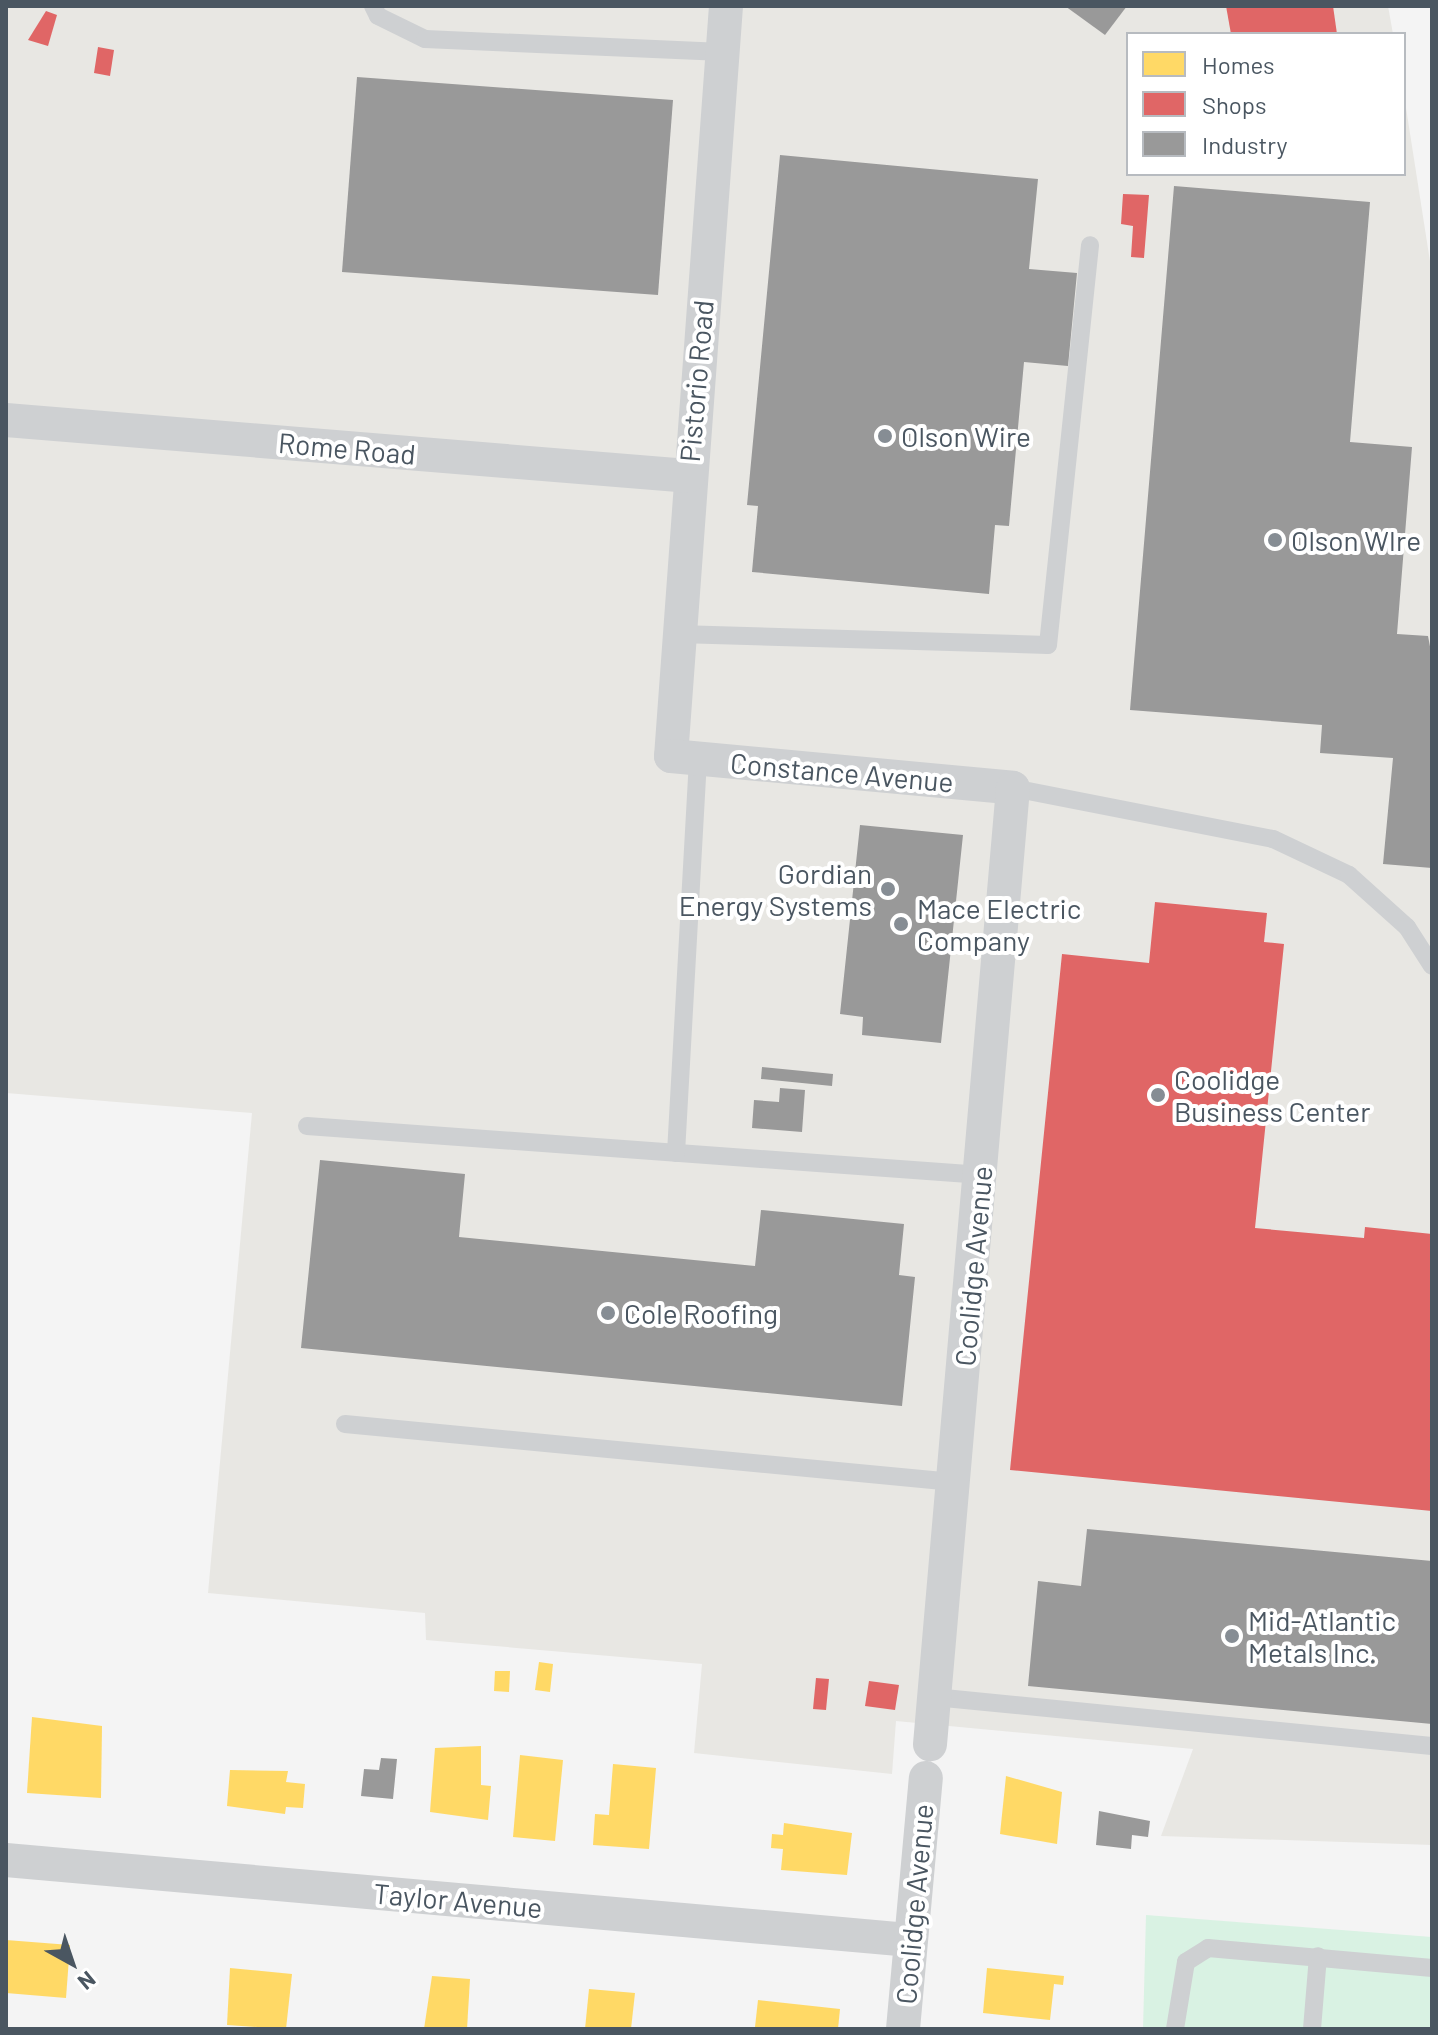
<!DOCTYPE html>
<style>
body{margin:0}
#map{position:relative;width:1438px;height:2035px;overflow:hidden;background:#f4f4f4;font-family:Barlow,sans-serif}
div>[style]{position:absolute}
.commercial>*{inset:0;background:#e8e7e3}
.green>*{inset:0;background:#d9f2e3}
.homes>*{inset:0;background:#ffd966}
.shops>*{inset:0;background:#e06666}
.industry>*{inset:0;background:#999}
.service>*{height:18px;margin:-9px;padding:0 9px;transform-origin:9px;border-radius:9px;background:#ced0d2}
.minor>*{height:34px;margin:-17px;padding:0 17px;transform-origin:17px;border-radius:17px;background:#ced0d2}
.dots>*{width:22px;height:22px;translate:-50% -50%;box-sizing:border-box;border:4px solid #fff;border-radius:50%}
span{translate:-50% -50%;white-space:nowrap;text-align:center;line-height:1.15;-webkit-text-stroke:8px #fff;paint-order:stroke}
.street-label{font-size:28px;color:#4a5661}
.poi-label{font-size:28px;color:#4a5661}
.left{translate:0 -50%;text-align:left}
.right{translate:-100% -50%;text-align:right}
.frame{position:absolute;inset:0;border:8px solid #4a5661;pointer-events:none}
.legend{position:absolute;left:1126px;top:32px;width:280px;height:144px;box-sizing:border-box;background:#fff;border:2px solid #b7bbc0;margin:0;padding:10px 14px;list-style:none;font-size:24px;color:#4a5661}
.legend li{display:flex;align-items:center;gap:16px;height:40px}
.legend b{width:40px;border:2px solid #b7bbc0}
.north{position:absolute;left:32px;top:1923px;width:80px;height:80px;-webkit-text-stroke:6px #fff;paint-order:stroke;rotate:140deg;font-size:22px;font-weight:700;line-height:32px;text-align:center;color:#4a5661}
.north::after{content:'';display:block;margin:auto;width:28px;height:36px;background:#4a5661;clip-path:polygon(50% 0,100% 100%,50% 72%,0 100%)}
</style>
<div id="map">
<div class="commercial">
<i style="clip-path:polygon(6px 6px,1388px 6px,1393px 34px,1128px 34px,1128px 174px,1404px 174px,1404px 95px,1432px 274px,1432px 1845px,1161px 1836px,1193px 1749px,896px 1721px,892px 1774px,694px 1753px,702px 1664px,426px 1640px,425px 1613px,208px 1593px,252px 1113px,6px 1093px)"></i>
</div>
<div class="green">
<i style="clip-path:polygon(1146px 1915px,1432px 1937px,1432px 2029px,1143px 2029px)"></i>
</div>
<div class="homes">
<i style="clip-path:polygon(539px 1662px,553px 1664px,550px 1692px,535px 1690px)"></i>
<i style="clip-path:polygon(495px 1671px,510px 1671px,509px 1692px,494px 1691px)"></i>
<i style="clip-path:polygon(32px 1717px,102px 1726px,101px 1798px,27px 1793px)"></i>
<i style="clip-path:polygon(481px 1746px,481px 1785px,491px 1786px,488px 1820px,430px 1812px,435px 1748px)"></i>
<i style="clip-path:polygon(520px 1755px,563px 1760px,555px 1841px,513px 1837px)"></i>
<i style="clip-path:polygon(613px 1764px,656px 1768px,649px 1849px,593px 1845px,595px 1814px,609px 1815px)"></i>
<i style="clip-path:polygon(230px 1770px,288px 1771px,286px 1782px,305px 1784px,303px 1808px,286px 1807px,285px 1814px,227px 1806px)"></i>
<i style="clip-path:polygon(1006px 1776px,1062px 1792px,1057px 1844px,1000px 1834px)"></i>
<i style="clip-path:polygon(784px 1823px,852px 1833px,847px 1875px,781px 1870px,783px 1849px,771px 1848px,772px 1834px,783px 1835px)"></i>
<i style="clip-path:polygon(6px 1940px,70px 1945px,66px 1998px,6px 1993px)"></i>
<i style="clip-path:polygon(230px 1968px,292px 1974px,286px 2029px,227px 2025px)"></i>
<i style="clip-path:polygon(987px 1968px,1064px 1976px,1063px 1985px,1054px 1984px,1050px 2020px,983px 2013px)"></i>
<i style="clip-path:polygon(432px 1976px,470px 1979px,467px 2029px,424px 2029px)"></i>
<i style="clip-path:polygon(589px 1989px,635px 1993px,631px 2029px,585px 2029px)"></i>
<i style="clip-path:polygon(758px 2000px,840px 2009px,838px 2029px,755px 2027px)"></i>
</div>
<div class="shops">
<i style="clip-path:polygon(1226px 6px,1333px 6px,1337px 34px,1231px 34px)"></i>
<i style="clip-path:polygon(46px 11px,57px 15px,48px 46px,28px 40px)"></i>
<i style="clip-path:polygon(98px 47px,114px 50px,110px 76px,94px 73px)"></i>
<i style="clip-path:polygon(1123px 194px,1149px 195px,1144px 258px,1131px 257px,1133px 226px,1121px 224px)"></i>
<i style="clip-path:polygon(1155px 902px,1267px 913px,1264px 942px,1284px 944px,1255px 1228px,1364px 1238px,1365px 1227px,1432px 1234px,1432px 1511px,1010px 1470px,1062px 954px,1149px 963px)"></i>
<i style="clip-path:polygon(816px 1678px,829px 1679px,826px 1710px,813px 1709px)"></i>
<i style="clip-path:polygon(869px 1681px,899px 1685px,895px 1710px,865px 1706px)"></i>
</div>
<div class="industry">
<i style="clip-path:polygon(1065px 6px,1127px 6px,1105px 35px)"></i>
<i style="clip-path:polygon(357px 77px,673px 100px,658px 295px,342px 272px)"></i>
<i style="clip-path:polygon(780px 155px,1038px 179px,1029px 269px,1077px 273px,1068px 366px,1024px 362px,1009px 526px,995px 525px,989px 594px,752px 572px,758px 506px,747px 505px)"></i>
<i style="clip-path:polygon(1174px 186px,1370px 202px,1350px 442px,1412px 447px,1397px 634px,1428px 636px,1432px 657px,1432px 868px,1383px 864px,1393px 758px,1320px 753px,1322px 725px,1130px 710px)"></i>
<i style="clip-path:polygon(860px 825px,963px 835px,941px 1043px,862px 1035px,863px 1017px,840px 1014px)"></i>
<i style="clip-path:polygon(762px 1067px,833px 1074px,832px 1086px,761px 1079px)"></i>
<i style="clip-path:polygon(780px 1088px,805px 1090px,802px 1132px,752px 1128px,754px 1100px,779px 1102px)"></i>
<i style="clip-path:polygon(320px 1160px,465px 1174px,459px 1237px,755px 1266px,761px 1210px,904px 1224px,899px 1275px,915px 1277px,902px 1406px,301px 1348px)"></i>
<i style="clip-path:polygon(1087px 1529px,1432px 1561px,1432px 1724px,1028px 1686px,1038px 1581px,1081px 1586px)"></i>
<i style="clip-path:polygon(381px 1758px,397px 1759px,393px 1799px,361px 1796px,364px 1769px,379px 1770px)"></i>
<i style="clip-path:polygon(1099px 1811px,1150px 1821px,1148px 1837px,1132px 1835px,1131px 1849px,1096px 1845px)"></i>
</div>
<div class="service">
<i style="left:373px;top:6px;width:11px;rotate:63deg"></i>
<i style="left:378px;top:16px;width:52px;rotate:26.1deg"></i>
<i style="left:425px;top:39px;width:298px;rotate:2.5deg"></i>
<i style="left:678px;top:634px;width:370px;rotate:1.7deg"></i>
<i style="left:1048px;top:645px;width:402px;rotate:-84deg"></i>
<i style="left:1013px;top:788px;width:265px;rotate:11.1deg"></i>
<i style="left:1273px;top:839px;width:84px;rotate:25.3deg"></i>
<i style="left:1349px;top:875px;width:78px;rotate:41.9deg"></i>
<i style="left:1407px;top:927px;width:46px;rotate:57.3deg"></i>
<i style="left:307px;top:1126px;width:677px;rotate:4.15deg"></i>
<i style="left:676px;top:1153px;width:396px;rotate:-86.8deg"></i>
<i style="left:345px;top:1424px;width:611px;rotate:5.45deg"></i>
<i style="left:934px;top:1697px;width:500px;rotate:5.62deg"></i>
<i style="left:1175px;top:2029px;width:68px;rotate:-80.7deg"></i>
<i style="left:1186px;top:1962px;width:26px;rotate:-32deg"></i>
<i style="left:1208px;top:1948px;width:225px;rotate:5.1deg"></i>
<i style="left:1312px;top:2029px;width:73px;rotate:-85.3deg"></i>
</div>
<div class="minor">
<i style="left:726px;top:6px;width:752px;rotate:94.19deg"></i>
<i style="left:671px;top:756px;width:343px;rotate:5.3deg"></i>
<i style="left:1013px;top:788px;width:960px;rotate:94.96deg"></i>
<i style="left:6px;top:420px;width:684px;rotate:4.69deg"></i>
<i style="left:6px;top:1860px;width:908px;rotate:5.06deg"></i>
<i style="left:903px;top:2029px;width:252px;rotate:-84.8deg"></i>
</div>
<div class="dots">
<i style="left:885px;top:436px;background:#868d94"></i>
<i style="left:1275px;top:540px;background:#868d94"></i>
<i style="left:888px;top:889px;background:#868d94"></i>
<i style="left:901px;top:924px;background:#868d94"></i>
<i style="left:1158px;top:1095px;background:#868d94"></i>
<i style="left:608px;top:1313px;background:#868d94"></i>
<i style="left:1232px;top:1636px;background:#868d94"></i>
</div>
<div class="street-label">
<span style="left:696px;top:381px;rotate:-85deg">Pistorio Road</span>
<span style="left:347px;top:448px;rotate:5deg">Rome Road</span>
<span style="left:842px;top:772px;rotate:5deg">Constance Avenue</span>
<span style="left:973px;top:1266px;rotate:-85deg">Coolidge Avenue</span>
<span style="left:458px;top:1900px;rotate:5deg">Taylor Avenue</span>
<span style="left:914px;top:1904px;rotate:-85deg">Coolidge Avenue</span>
</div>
<div class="poi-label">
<span class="left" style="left:901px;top:436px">Olson Wire</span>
<span class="left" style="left:1291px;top:540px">Olson WIre</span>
<span class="right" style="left:872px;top:889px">Gordian<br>Energy Systems</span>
<span class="left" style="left:917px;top:924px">Mace Electric<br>Company</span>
<span class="left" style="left:1174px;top:1095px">Coolidge<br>Business Center</span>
<span class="left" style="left:624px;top:1313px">Cole Roofing</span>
<span class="left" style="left:1248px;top:1636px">Mid-Atlantic<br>Metals Inc.</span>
</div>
<div class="frame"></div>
<ul class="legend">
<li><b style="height:22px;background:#ffd966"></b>Homes</li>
<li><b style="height:22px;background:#e06666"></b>Shops</li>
<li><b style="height:22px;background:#999"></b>Industry</li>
</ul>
<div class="north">N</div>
</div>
